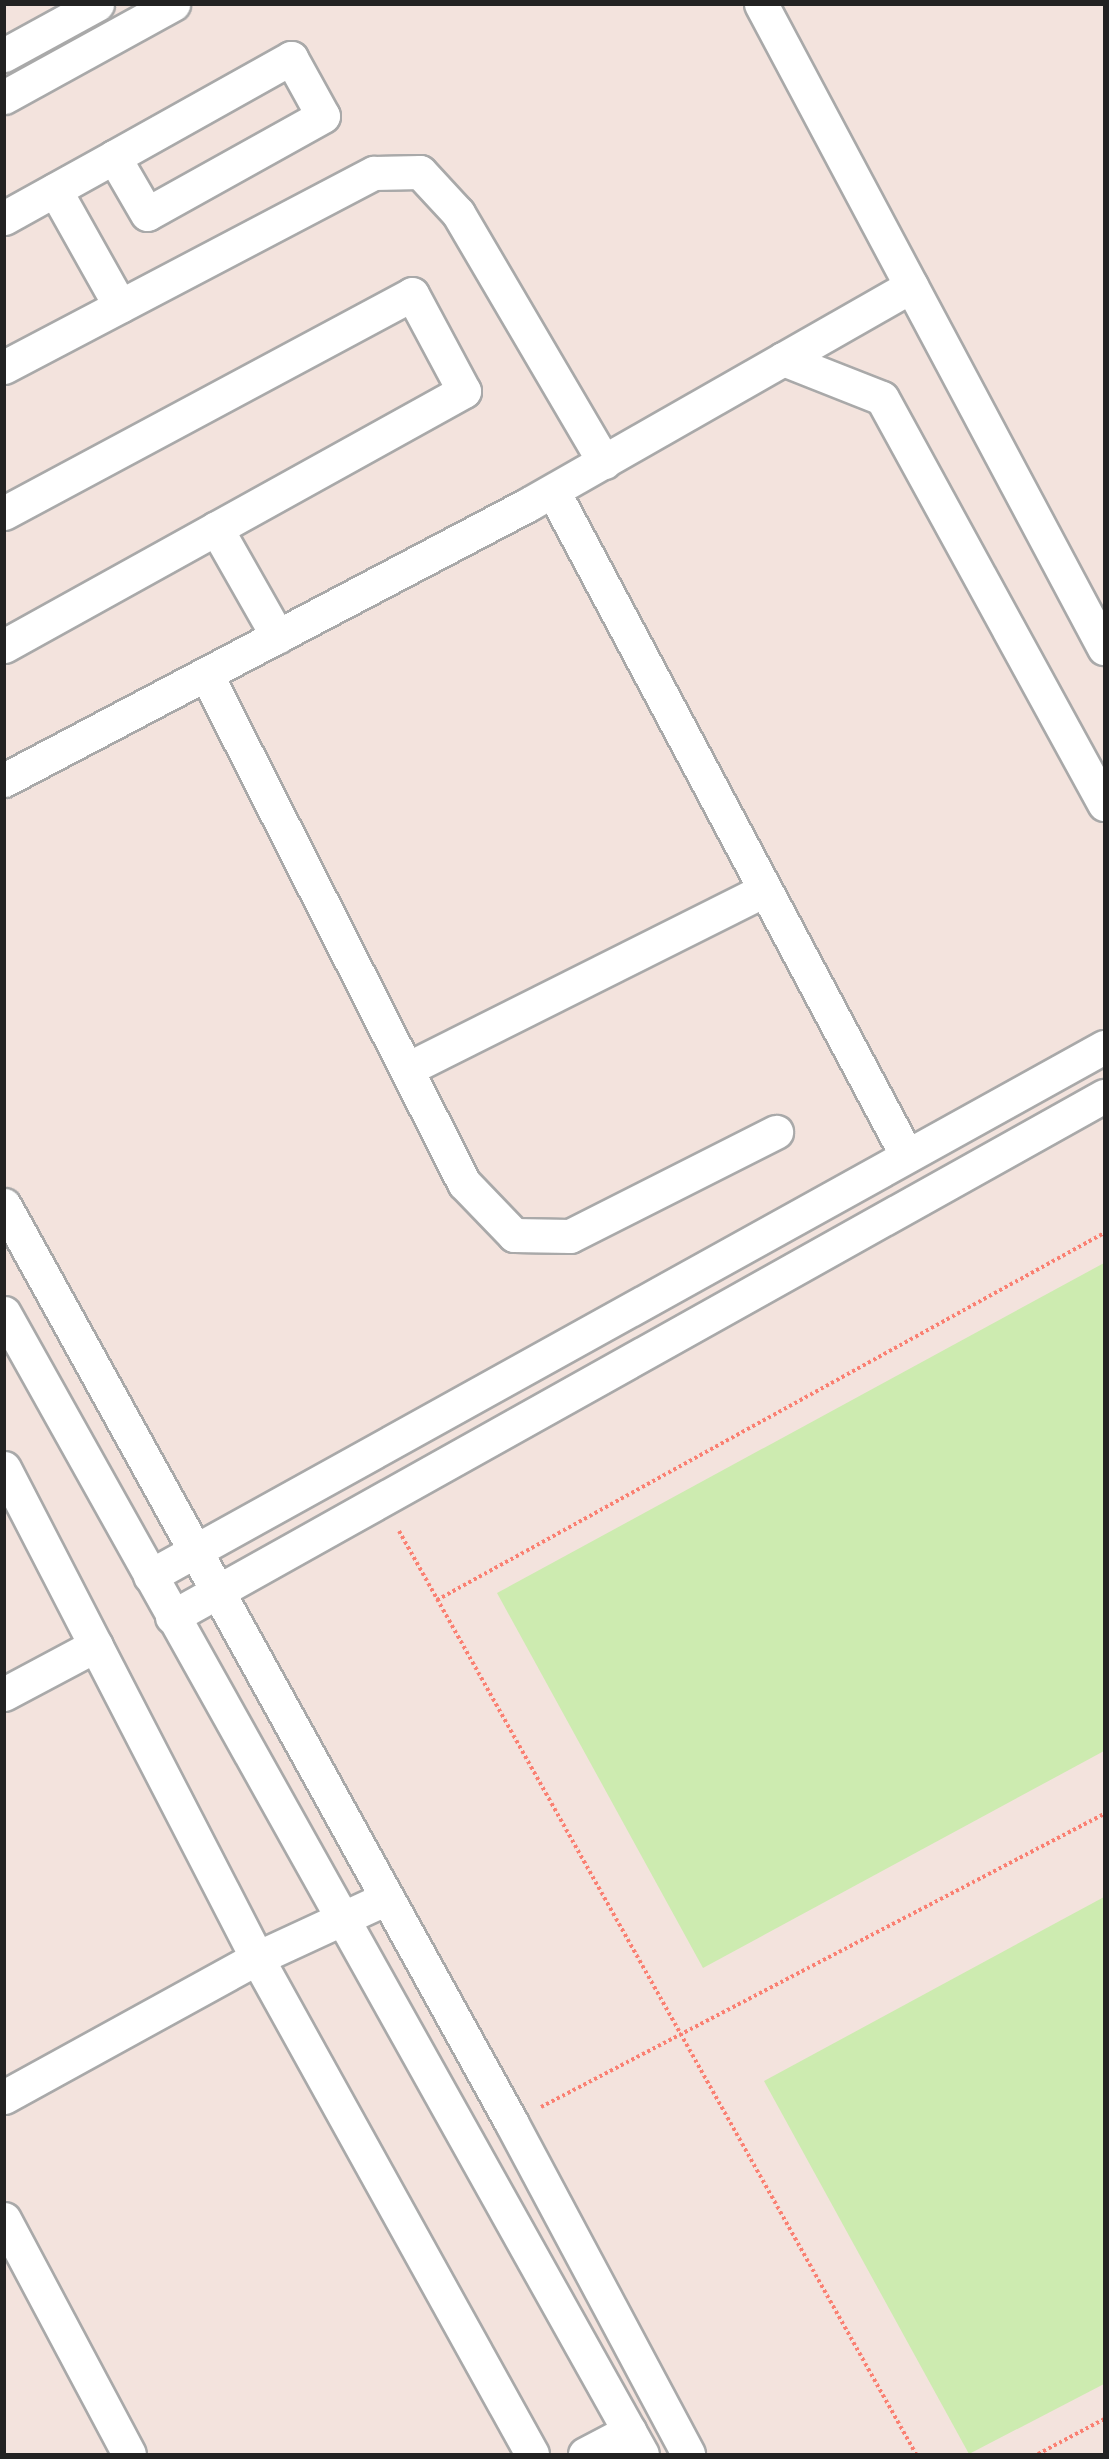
<!DOCTYPE html>
<style>
body{margin:0}
#map{position:relative;width:1109px;height:2459px;overflow:hidden;background:#f2efe9;font-family:Quicksand,sans-serif}
div>[style]{position:absolute}
.military>*{inset:0;background:#f3e3dd}
.grass>*{inset:0;background:#cdebb0}
.path>*{height:4px;margin-top:-2px;transform-origin:0;background:repeating-linear-gradient(90deg,#fa8072 0 3px,transparent 0 6px)}
.roads{filter:drop-shadow(2px 0 #a9a9a9) drop-shadow(-2px 0 #a9a9a9) drop-shadow(0 2px #a9a9a9) drop-shadow(0 -2px #a9a9a9)}
.minor>*{height:33px;margin:-16.5px;padding:0 16.5px;transform-origin:16.5px;border-radius:16.5px;background:#fff}
span{translate:-50% -50%;white-space:nowrap;text-align:center;line-height:1.15;-webkit-text-stroke:4.5px #fff;paint-order:stroke}
.frame{position:absolute;inset:0;border:6px solid #222;pointer-events:none}
</style>
<div id="map">
<div class="military">
<i style="clip-path:polygon(5px 5px,1104px 5px,1104px 2454px,5px 2454px)"></i>
</div>
<div class="grass">
<i style="clip-path:polygon(1104px 1263px,1104px 1751px,703px 1968px,497px 1593px)"></i>
<i style="clip-path:polygon(1104px 1897px,1104px 2384px,969px 2454px,764px 2081px)"></i>
</div>
<div class="path">
<i style="left:399px;top:1531px;width:1058px;rotate:60.75deg"></i>
<i style="left:437px;top:1600px;width:761px;rotate:-28.82deg"></i>
<i style="left:541px;top:2107px;width:635px;rotate:-27.49deg"></i>
<i style="left:1038px;top:2454px;width:75px;rotate:-27.9deg"></i>
</div>
<div class="roads">
<div class="minor">
<i style="left:761px;top:4px;width:730px;rotate:61.96deg"></i>
<i style="left:4px;top:55px;width:106px;rotate:-28.7deg"></i>
<i style="left:291px;top:58px;width:66px;rotate:61.1deg"></i>
<i style="left:323px;top:116px;width:201px;rotate:150.9deg"></i>
<i style="left:147px;top:214px;width:66px;rotate:-120.1deg"></i>
<i style="left:114px;top:157px;width:203px;rotate:-29.2deg"></i>
<i style="left:4px;top:97px;width:193px;rotate:-28.8deg"></i>
<i style="left:55px;top:190px;width:133px;rotate:60.7deg"></i>
<i style="left:4px;top:218px;width:126px;rotate:-29deg"></i>
<i style="left:783px;top:359px;width:106px;rotate:21.5deg"></i>
<i style="left:882px;top:398px;width:463px;rotate:61.3deg"></i>
<i style="left:4px;top:367px;width:418px;rotate:-27.7deg"></i>
<i style="left:374px;top:173px;width:46px;rotate:-1.2deg"></i>
<i style="left:420px;top:172px;width:56px;rotate:47.2deg"></i>
<i style="left:458px;top:213px;width:289px;rotate:59.6deg"></i>
<i style="left:553px;top:491px;width:753px;rotate:61.97deg"></i>
<i style="left:4px;top:513px;width:463px;rotate:-28.2deg"></i>
<i style="left:412px;top:294px;width:110px;rotate:61.8deg"></i>
<i style="left:464px;top:391px;width:526px;rotate:151deg"></i>
<i style="left:216px;top:528px;width:125px;rotate:60.4deg"></i>
<i style="left:206px;top:674px;width:571px;rotate:63.12deg"></i>
<i style="left:464px;top:1183px;width:72px;rotate:46.1deg"></i>
<i style="left:514px;top:1235px;width:56px;rotate:1deg"></i>
<i style="left:570px;top:1236px;width:231px;rotate:-26.8deg"></i>
<i style="left:4px;top:780px;width:593px;rotate:-27.73deg"></i>
<i style="left:529px;top:504px;width:440px;rotate:-29.7deg"></i>
<i style="left:407px;top:1069px;width:400px;rotate:-26.6deg"></i>
<i style="left:4px;top:1205px;width:1048px;rotate:61.06deg"></i>
<i style="left:511px;top:2122px;width:376px;rotate:61.9deg"></i>
<i style="left:4px;top:1313px;width:1307px;rotate:60.79deg"></i>
<i style="left:4px;top:1468px;width:551px;rotate:62.69deg"></i>
<i style="left:257px;top:1958px;width:567px;rotate:60.99deg"></i>
<i style="left:150px;top:1576px;width:1091px;rotate:-29.01deg"></i>
<i style="left:172px;top:1617px;width:1068px;rotate:-29.21deg"></i>
<i style="left:4px;top:1694px;width:104px;rotate:-28deg"></i>
<i style="left:4px;top:2097px;width:289px;rotate:-28.8deg"></i>
<i style="left:257px;top:1958px;width:143px;rotate:-24.8deg"></i>
<i style="left:4px;top:2219px;width:266px;rotate:62deg"></i>
<i style="left:585px;top:2454px;width:50px;rotate:-27.6deg"></i>
</div>
</div>
<div class="frame"></div>
</div>
